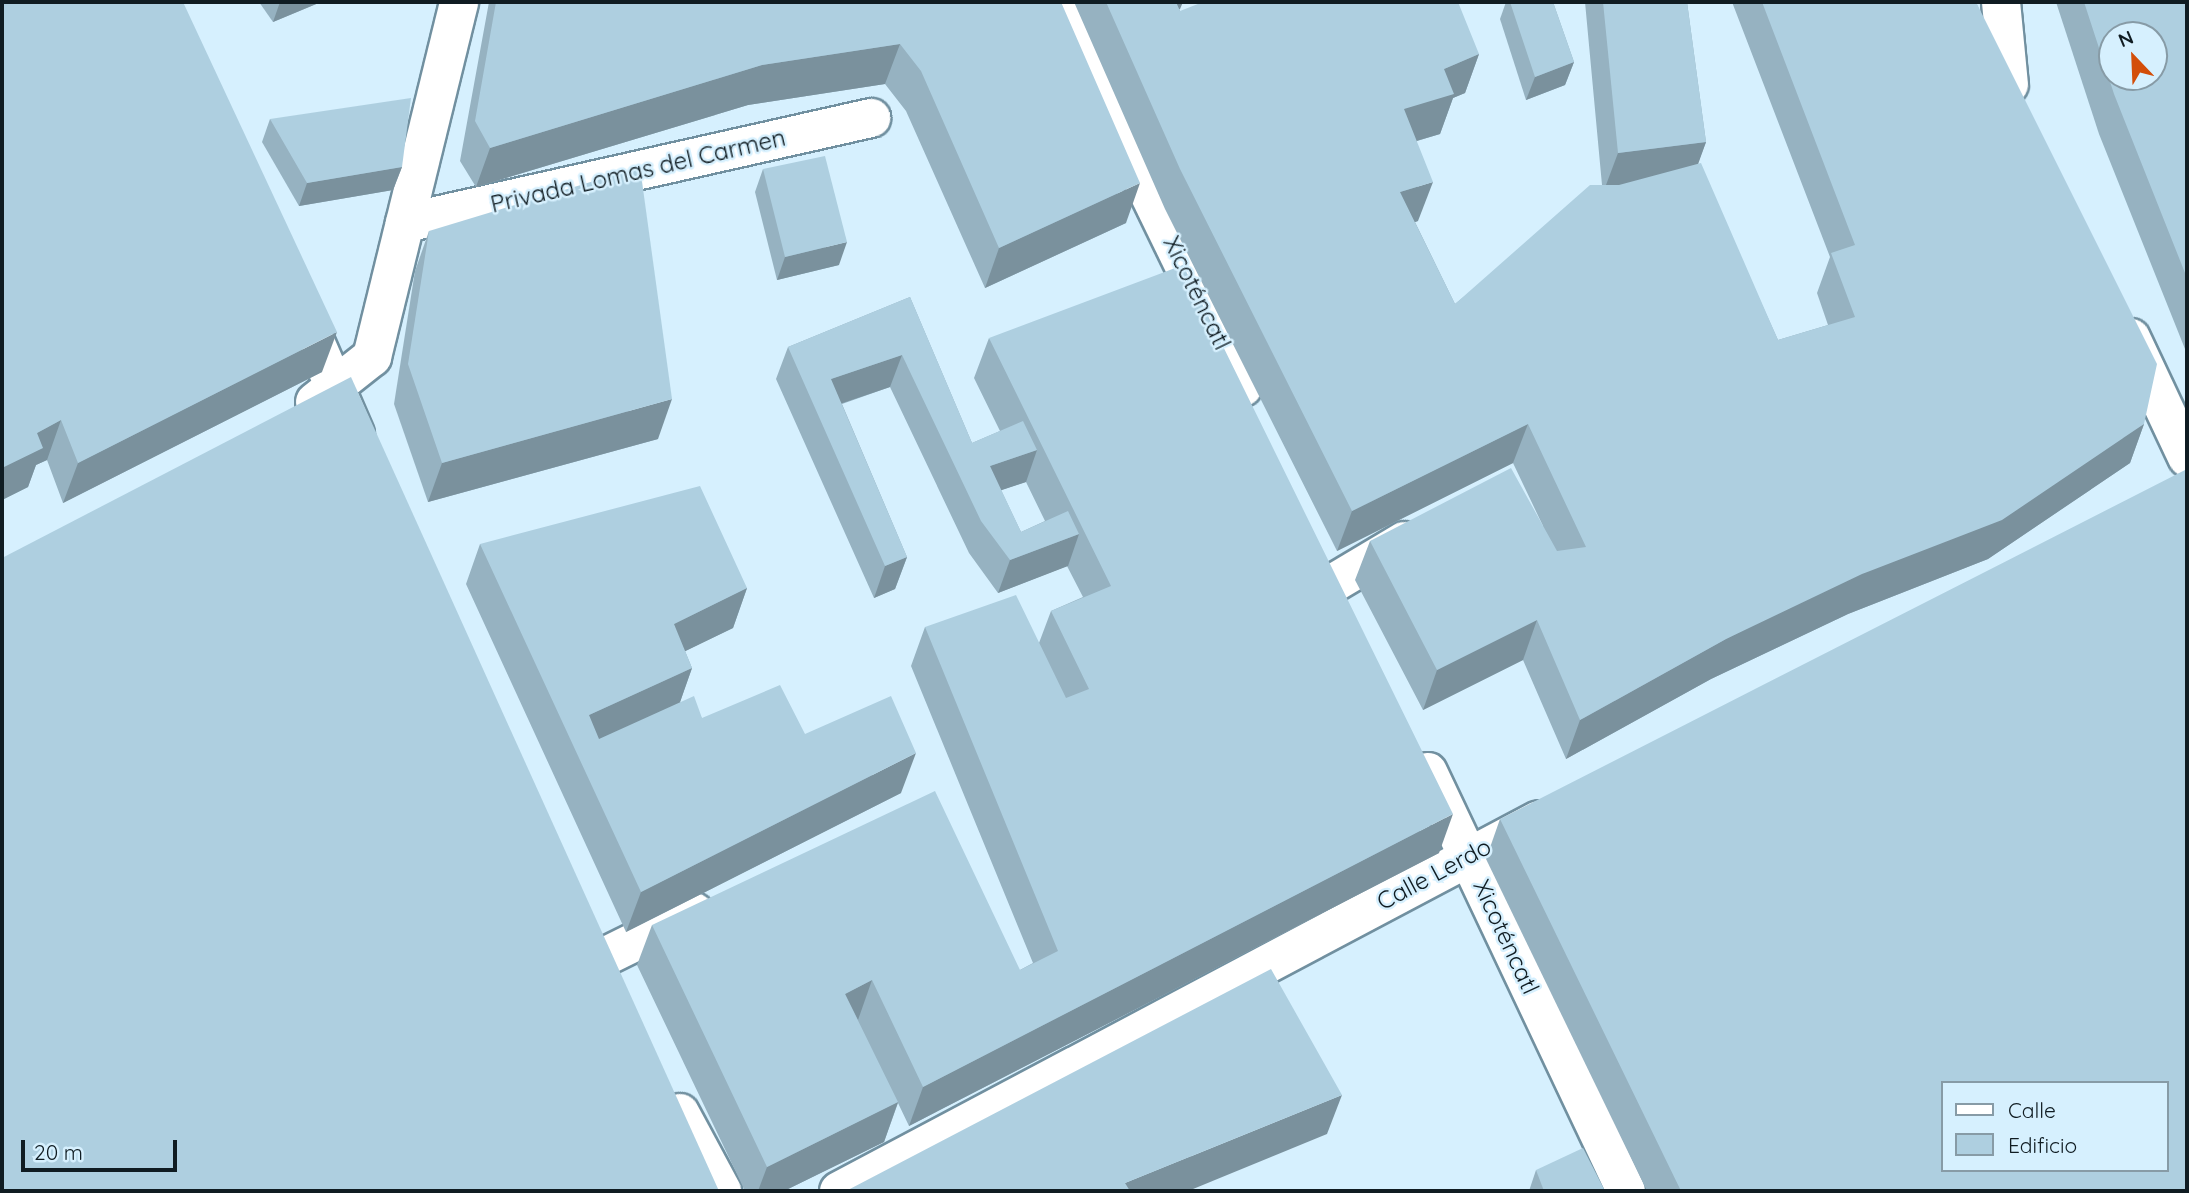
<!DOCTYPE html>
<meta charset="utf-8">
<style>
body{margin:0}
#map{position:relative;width:2189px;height:1193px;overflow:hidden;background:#d6f0fe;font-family:Quicksand,sans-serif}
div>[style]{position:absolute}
.roads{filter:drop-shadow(2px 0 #7190a0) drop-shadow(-2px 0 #7190a0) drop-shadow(0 2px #7190a0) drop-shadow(0 -2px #7190a0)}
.minor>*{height:38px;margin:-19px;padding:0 19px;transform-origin:19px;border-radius:19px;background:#fff}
.wall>*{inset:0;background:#96b2c1}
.shaded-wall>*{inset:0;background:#7a919d}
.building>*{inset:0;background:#aecfe0}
span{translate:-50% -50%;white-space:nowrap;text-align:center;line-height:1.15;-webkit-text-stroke:5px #d6f0fe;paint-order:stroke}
.street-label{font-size:24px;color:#101c22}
.frame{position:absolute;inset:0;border:4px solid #101c22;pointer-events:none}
.legend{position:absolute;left:1941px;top:1081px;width:228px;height:91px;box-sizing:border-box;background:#d6f0fe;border:2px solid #879ba6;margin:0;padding:9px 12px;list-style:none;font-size:21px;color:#101c22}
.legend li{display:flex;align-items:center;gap:14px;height:35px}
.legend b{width:35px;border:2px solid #879ba6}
.north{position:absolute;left:2098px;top:21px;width:70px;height:70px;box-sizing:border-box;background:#d6f0fe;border:2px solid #879ba6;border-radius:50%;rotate:337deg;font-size:19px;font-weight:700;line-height:28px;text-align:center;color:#101c22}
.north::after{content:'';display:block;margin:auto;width:24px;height:32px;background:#d34e09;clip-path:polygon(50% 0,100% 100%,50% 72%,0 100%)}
.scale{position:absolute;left:21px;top:1140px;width:156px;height:32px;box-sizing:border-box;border:4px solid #101c22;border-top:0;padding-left:9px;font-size:21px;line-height:24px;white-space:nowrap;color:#101c22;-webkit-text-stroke:5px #d6f0fe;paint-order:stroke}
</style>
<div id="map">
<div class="roads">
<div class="minor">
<i style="left:1056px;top:2px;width:428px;rotate:64.1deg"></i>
<i style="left:2001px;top:2px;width:83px;rotate:84.5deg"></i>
<i style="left:405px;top:223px;width:478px;rotate:-12.7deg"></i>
<i style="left:304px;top:316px;width:129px;rotate:66.6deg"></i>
<i style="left:2131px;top:338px;width:132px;rotate:64.8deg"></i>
<i style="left:315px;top:402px;width:73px;rotate:-38.3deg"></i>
<i style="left:372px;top:357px;width:366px;rotate:-76.2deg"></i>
<i style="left:1337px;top:581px;width:78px;rotate:-30.8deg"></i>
<i style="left:1428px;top:772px;width:463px;rotate:64.7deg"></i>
<i style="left:596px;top:961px;width:110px;rotate:-26.3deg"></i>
<i style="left:680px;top:1113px;width:89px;rotate:61.7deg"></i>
<i style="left:839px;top:1191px;width:792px;rotate:-27.92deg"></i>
</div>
</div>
<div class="wall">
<i style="clip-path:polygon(2px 2px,322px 372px,63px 503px,47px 460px,36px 465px,28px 487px,2px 500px)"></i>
<i style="clip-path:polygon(259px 2px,321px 2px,273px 22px)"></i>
<i style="clip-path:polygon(489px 2px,1061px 2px,1126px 223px,985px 288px,906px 111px,885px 84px,748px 105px,476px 187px,460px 161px)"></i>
<i style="clip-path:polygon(1074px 2px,1183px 2px,1179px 9px,1180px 11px,1479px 54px,1465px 93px,1453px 98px,1440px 134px,1417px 141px,1418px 221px,1415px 222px,1455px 304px,1602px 185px,1585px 2px,1687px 2px,1706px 142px,1698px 163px,1778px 340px,1828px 325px,1817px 293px,1830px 257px,1732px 2px,1976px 2px,2144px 424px,2130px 463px,1988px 559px,1848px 614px,1711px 679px,1566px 759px,1523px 660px,1423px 710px,1355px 580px,1370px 541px,1543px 526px,1513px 463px,1337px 551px,1165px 209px)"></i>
<i style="clip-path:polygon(1506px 2px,1553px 2px,1574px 62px,1565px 85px,1526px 100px,1500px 19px)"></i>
<i style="clip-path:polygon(2056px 2px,2187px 2px,2187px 354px,2099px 134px)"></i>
<i style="clip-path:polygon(270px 119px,402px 167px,393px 190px,299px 206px,262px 142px)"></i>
<i style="clip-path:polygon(763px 169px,839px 265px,777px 280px,755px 192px)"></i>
<i style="clip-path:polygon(429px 231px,658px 439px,428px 502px,394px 404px,415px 271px)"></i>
<i style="clip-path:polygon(evenodd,910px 297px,972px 443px,1000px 431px,974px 378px,989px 338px,1439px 853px,909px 1126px,898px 1103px,884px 1142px,784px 1191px,745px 1191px,637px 965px,652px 925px,1020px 970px,1033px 963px,911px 666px,925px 627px,1039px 643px,1051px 611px,1083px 597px,1067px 566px,998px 593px,969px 553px,890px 387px,842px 404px,907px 557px,895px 589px,874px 598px,776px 379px,788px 347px,910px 297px,1026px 482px,1045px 521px,1021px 532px,1001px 490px,1026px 482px)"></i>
<i style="clip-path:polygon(480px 544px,747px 588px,733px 628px,685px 651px,692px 668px,680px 702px,702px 718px,805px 734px,901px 793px,626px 932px,466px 584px)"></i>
<i style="clip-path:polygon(1500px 819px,2187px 1191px,1647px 1191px,1486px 859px)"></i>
<i style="clip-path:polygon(1536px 1170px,1605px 1191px,1529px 1191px)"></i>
</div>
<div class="shaded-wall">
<i style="clip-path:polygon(280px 2px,321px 2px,273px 22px)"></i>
<i style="clip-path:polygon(1162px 2px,1183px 2px,1180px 9px,1155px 21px)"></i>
<i style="clip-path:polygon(900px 44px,885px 84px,748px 105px,476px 187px,490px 148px,762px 65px)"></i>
<i style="clip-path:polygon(1479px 54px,1465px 93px,1453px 98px,1440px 134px,1389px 149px,1404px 109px,1444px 69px)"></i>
<i style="clip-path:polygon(1574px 62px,1565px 85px,1526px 100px,1535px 77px)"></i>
<i style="clip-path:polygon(1706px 142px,1692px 181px,1603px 193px,1618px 153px)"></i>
<i style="clip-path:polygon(402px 167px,393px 190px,299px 206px,307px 183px)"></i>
<i style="clip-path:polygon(1433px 182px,1418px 221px,1385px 232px,1400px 192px)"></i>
<i style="clip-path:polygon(1140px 183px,1126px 223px,985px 288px,999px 248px)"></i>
<i style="clip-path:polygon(847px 242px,839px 265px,777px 280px,785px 257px)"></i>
<i style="clip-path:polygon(337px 332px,322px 372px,63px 503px,78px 463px)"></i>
<i style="clip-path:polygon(902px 355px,890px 387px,819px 411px,831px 379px)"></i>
<i style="clip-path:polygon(672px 399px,658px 439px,428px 502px,442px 463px)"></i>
<i style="clip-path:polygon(61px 420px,47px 460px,36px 465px,28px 487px,2px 500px,2px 468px,37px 433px)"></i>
<i style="clip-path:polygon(1528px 424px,1513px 463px,1337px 551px,1352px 511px)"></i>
<i style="clip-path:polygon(2144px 424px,2130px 463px,1988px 559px,1848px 614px,1711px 679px,1566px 759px,1580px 720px,1726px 639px)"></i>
<i style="clip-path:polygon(1037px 450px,1026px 482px,978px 498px,990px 466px)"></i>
<i style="clip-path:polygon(1079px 534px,1068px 566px,998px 593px,1010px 560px)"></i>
<i style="clip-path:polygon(907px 557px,895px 589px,874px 598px,885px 566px)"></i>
<i style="clip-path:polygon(747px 588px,733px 628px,659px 664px,674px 624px)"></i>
<i style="clip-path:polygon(1537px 620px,1523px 660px,1423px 710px,1437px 670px)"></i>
<i style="clip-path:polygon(692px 668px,678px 708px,577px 754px,589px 715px)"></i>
<i style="clip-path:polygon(916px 753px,901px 793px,626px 932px,641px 892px)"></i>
<i style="clip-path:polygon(1453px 814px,1439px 853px,909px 1126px,923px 1087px)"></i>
<i style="clip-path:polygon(872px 980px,858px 1020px,845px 994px)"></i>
<i style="clip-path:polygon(1342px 1095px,1327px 1134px,1188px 1191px,1122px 1191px,1125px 1183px)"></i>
<i style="clip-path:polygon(898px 1102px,884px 1142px,784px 1191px,758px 1191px,767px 1167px)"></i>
</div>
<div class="building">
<i style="clip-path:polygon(2px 2px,183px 2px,337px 332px,78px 463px,61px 420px,37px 433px,43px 448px,2px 468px)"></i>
<i style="clip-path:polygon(496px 2px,1061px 2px,1140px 183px,999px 248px,921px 71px,900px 44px,762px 65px,490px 148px,475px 121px)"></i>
<i style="clip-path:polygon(1106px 2px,1176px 2px,1180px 11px,1203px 2px,1458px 2px,1479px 54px,1444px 69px,1454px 94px,1404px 109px,1433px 182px,1400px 192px,1455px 304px,1590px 185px,1619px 185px,1701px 163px,1778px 340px,1855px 317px,1831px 253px,1855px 245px,1762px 2px,1976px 2px,2157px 364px,2144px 424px,2002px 520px,1862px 574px,1726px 639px,1580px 720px,1537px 620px,1437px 670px,1370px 541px,1511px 468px,1557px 551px,1586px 547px,1528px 424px,1352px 511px,1180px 169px)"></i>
<i style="clip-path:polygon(1510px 2px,1553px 2px,1574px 62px,1535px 77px)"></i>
<i style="clip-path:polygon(1603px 2px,1687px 2px,1706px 142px,1618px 153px)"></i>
<i style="clip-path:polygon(evenodd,2084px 2px,2187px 2px,2187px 278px,2114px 94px,2084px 2px,2112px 35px,2154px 35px,2154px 77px,2112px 77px,2112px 35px)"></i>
<i style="clip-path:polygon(411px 98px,402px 167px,307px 183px,270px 119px)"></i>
<i style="clip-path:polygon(825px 156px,847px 242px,785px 257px,763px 169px)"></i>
<i style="clip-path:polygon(640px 167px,672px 399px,442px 463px,408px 364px,429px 231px)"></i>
<i style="clip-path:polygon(1183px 265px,1453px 814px,923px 1087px,872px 980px,845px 994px,898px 1102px,767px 1167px,652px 925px,935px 791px,1020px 970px,1058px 951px,925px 627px,1016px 595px,1066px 698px,1089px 689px,1051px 611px,1111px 586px,989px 338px)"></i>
<i style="clip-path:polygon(910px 297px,972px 443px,1023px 421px,1037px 450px,990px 466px,1021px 532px,1068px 511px,1079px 534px,1010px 560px,981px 521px,902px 355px,831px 379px,907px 557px,885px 566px,788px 347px)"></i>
<i style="clip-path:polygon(351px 377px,719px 1191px,2px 1191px,2px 558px)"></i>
<i style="clip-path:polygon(evenodd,2187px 469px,2187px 1191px,1681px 1191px,1500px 819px,2187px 469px,1942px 1083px,2166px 1083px,2166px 1170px,1942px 1170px,1942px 1083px)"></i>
<i style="clip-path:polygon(700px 486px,747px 588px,674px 624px,692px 668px,589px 715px,599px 739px,694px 696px,702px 718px,780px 685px,805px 734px,891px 696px,916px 753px,641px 892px,480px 544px)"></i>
<i style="clip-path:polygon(1271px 969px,1342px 1095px,1125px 1183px,1130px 1191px,846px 1191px)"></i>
<i style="clip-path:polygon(1583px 1148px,1605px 1191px,1544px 1191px,1536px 1170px)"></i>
</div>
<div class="street-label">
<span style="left:638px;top:171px;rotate:-13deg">Privada Lomas del Carmen</span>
<span style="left:1197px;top:293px;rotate:64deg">Xicoténcatl</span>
<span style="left:1434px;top:874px;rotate:-28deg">Calle Lerdo</span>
<span style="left:1506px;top:937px;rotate:65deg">Xicoténcatl</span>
</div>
<div class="frame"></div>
<ul class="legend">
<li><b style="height:9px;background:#fff"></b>Calle</li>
<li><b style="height:19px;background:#aecfe0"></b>Edificio</li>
</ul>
<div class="north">N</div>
<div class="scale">20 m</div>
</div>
